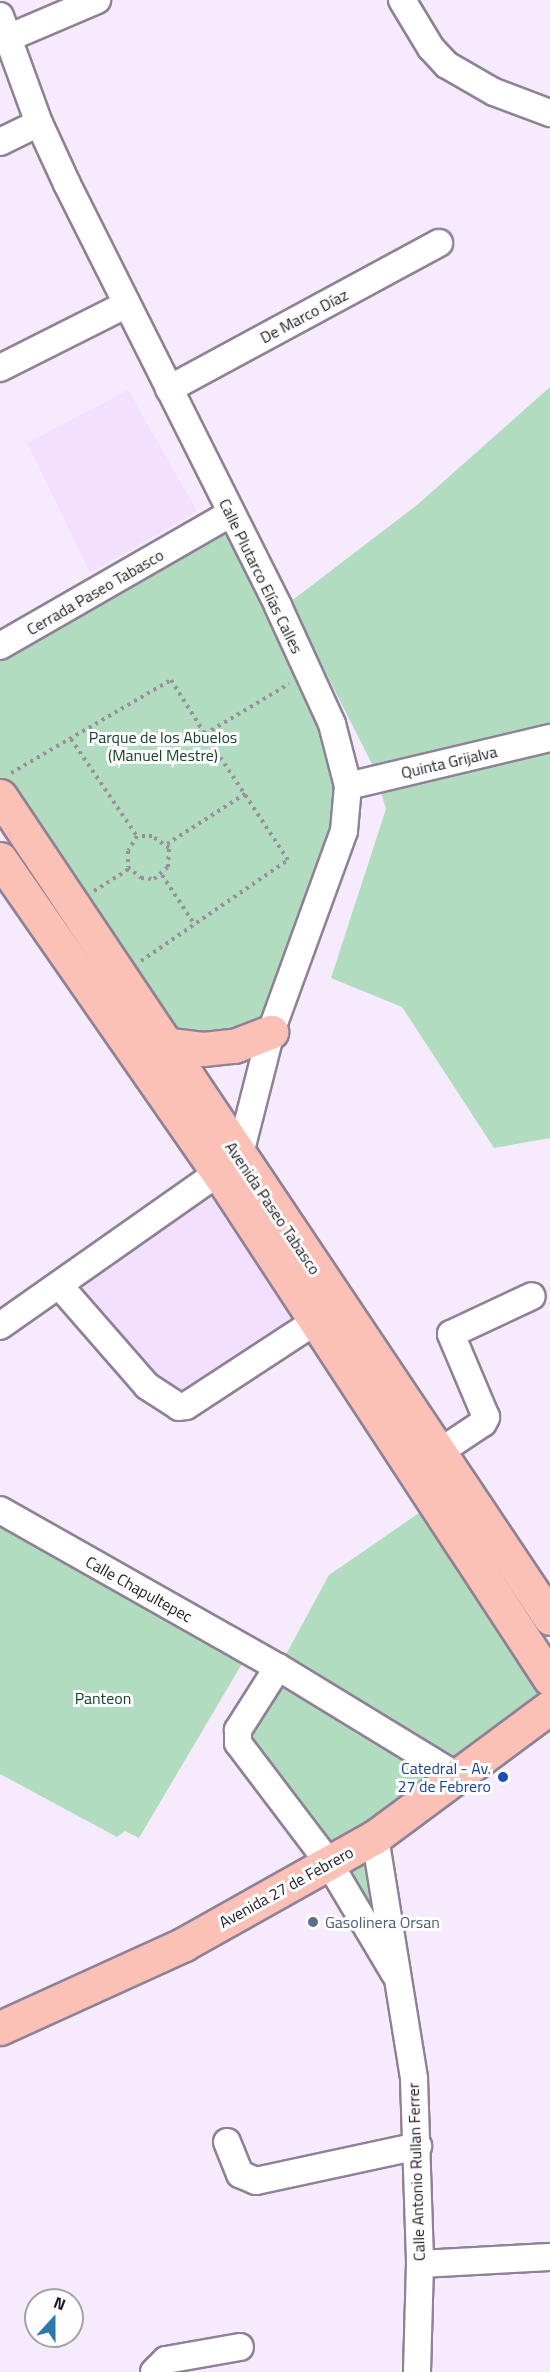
<!DOCTYPE html>
<meta charset="utf-8">
<style>
body{margin:0}
#map{position:relative;width:550px;height:2372px;overflow:hidden;background:#f6ebfd;font-family:"Titillium Web",sans-serif}
div>[style]{position:absolute}
.built>*{inset:0;background:#f3e0fe}
.green>*{inset:0;background:#b2dcbf}
.path>*{height:4px;margin-top:-2px;transform-origin:0;background:repeating-linear-gradient(90deg,#9a919f 0 3px,transparent 0 7.5px)}
.roads{filter:drop-shadow(2px 0 #8f8297) drop-shadow(-2px 0 #8f8297) drop-shadow(0 2px #8f8297) drop-shadow(0 -2px #8f8297)}
.minor>*{height:26px;margin:-13px;padding:0 13px;transform-origin:13px;border-radius:13px;background:#fff}
.major>*{height:33px;margin:-16.5px;padding:0 16.5px;transform-origin:16.5px;border-radius:16.5px;background:#fbc1b7}
.dots>*{width:16px;height:16px;translate:-50% -50%;box-sizing:border-box;border:3px solid #fdfdfd;border-radius:50%}
span{translate:-50% -50%;white-space:nowrap;text-align:center;line-height:1.15;-webkit-text-stroke:6px #fdfdfd;paint-order:stroke}
.street-label{font-size:16px;color:#211c24}
.park-label{font-size:16px;color:#17442a}
.transit-label{font-size:16px;color:#164399}
.right{translate:-100% -50%;text-align:right}
.service-label{font-size:16px;color:#4e5e75}
.left{translate:0 -50%;text-align:left}
.north{position:absolute;left:24px;top:2288px;width:60px;height:60px;box-sizing:border-box;background:#fdfdfd;border:2px solid #a5a3a6;border-radius:50%;rotate:21deg;font-size:16px;font-weight:700;line-height:24px;text-align:center;color:#211c24}
.north::after{content:'';display:block;margin:auto;width:21px;height:27px;background:#2b78ab;clip-path:polygon(50% 0,100% 100%,50% 72%,0 100%)}
</style>
<div id="map">
<div class="built">
<i style="clip-path:polygon(128px 390px,197px 511px,90px 573px,27px 443px)"></i>
<i style="clip-path:polygon(218px 1181px,312px 1321px,180px 1402px,64px 1286px)"></i>
</div>
<div class="green">
<i style="clip-path:polygon(550px 387px,550px 1138px,494px 1148px,402px 1007px,331px 978px,386px 809px,373px 766px,290px 602px,417px 505px)"></i>
<i style="clip-path:polygon(231px 513px,348px 786px,271px 1032px,162px 1044px,0 796px,0 646px)"></i>
<i style="clip-path:polygon(435px 1502px,550px 1706px,375px 1837px,395px 1974px,238px 1743px,329px 1575px)"></i>
<i style="clip-path:polygon(0 1525px,246px 1657px,139px 1838px,125px 1831px,117px 1837px,0 1774px)"></i>
</div>
<div class="path">
<i style="left:71px;top:739px;width:117px;rotate:55.8deg"></i>
<i style="left:137px;top:836px;width:17px;rotate:121deg"></i>
<i style="left:128px;top:851px;width:16px;rotate:90deg"></i>
<i style="left:128px;top:867px;width:17px;rotate:40deg"></i>
<i style="left:141px;top:878px;width:13px;rotate:4deg"></i>
<i style="left:154px;top:879px;width:18px;rotate:-41deg"></i>
<i style="left:168px;top:867px;width:19px;rotate:-87deg"></i>
<i style="left:169px;top:848px;width:21px;rotate:-145deg"></i>
<i style="left:152px;top:836px;width:15px;rotate:180deg"></i>
<i style="left:11px;top:773px;width:185px;rotate:-30.2deg"></i>
<i style="left:171px;top:680px;width:64px;rotate:57.8deg"></i>
<i style="left:205px;top:734px;width:98px;rotate:-30.8deg"></i>
<i style="left:167px;top:844px;width:93px;rotate:-32.7deg"></i>
<i style="left:162px;top:875px;width:60px;rotate:56.6deg"></i>
<i style="left:94px;top:891px;width:41px;rotate:-32.2deg"></i>
<i style="left:141px;top:961px;width:178px;rotate:-34.5deg"></i>
<i style="left:288px;top:860px;width:151px;rotate:-123.4deg"></i>
</div>
<div class="roads">
<div class="minor">
<i style="left:402px;top:0;width:56px;rotate:58.9deg"></i>
<i style="left:431px;top:48px;width:23px;rotate:47deg"></i>
<i style="left:447px;top:65px;width:54px;rotate:29.9deg"></i>
<i style="left:494px;top:92px;width:60px;rotate:20.6deg"></i>
<i style="left:0;top:16px;width:114px;rotate:70deg"></i>
<i style="left:39px;top:123px;width:67px;rotate:65.3deg"></i>
<i style="left:67px;top:184px;width:472px;rotate:63.4deg"></i>
<i style="left:278px;top:606px;width:130px;rotate:65.4deg"></i>
<i style="left:332px;top:724px;width:64px;rotate:75.5deg"></i>
<i style="left:348px;top:786px;width:45px;rotate:95.1deg"></i>
<i style="left:344px;top:831px;width:214px;rotate:110deg"></i>
<i style="left:271px;top:1032px;width:130px;rotate:104.3deg"></i>
<i style="left:239px;top:1158px;width:292px;rotate:144.9deg"></i>
<i style="left:8px;top:38px;width:97px;rotate:-23.1deg"></i>
<i style="left:0;top:142px;width:43px;rotate:-26deg"></i>
<i style="left:0;top:368px;width:142px;rotate:-26.7deg"></i>
<i style="left:169px;top:389px;width:307px;rotate:-28.4deg"></i>
<i style="left:0;top:646px;width:267px;rotate:-29.9deg"></i>
<i style="left:348px;top:786px;width:208px;rotate:-13.4deg"></i>
<i style="left:59px;top:1285px;width:134px;rotate:48.9deg"></i>
<i style="left:147px;top:1386px;width:38px;rotate:33deg"></i>
<i style="left:179px;top:1407px;width:7px;rotate:-8deg"></i>
<i style="left:186px;top:1406px;width:155px;rotate:-33.2deg"></i>
<i style="left:438px;top:1453px;width:54px;rotate:-33.7deg"></i>
<i style="left:483px;top:1423px;width:7px;rotate:-63deg"></i>
<i style="left:486px;top:1417px;width:90px;rotate:-112.9deg"></i>
<i style="left:451px;top:1334px;width:89px;rotate:-25.1deg"></i>
<i style="left:0;top:1510px;width:319px;rotate:29.5deg"></i>
<i style="left:278px;top:1667px;width:75px;rotate:122.4deg"></i>
<i style="left:238px;top:1730px;width:13px;rotate:90deg"></i>
<i style="left:238px;top:1743px;width:151px;rotate:52.8deg"></i>
<i style="left:329px;top:1863px;width:129px;rotate:59.3deg"></i>
<i style="left:278px;top:1667px;width:211px;rotate:31.4deg"></i>
<i style="left:375px;top:1837px;width:245px;rotate:80.8deg"></i>
<i style="left:414px;top:2079px;width:185px;rotate:88.1deg"></i>
<i style="left:420px;top:2264px;width:108px;rotate:91.6deg"></i>
<i style="left:227px;top:2142px;width:35px;rotate:68deg"></i>
<i style="left:240px;top:2174px;width:17px;rotate:24deg"></i>
<i style="left:256px;top:2181px;width:166px;rotate:-12.2deg"></i>
<i style="left:420px;top:2264px;width:130px;rotate:-3.1deg"></i>
<i style="left:154px;top:2372px;width:17px;rotate:-45deg"></i>
<i style="left:166px;top:2360px;width:75px;rotate:-10deg"></i>
</div>
<div class="major">
<i style="left:0;top:796px;width:989px;rotate:56.21deg"></i>
<i style="left:0;top:859px;width:385px;rotate:55.2deg"></i>
<i style="left:220px;top:1175px;width:602px;rotate:56.78deg"></i>
<i style="left:162px;top:1044px;width:41px;rotate:7deg"></i>
<i style="left:203px;top:1049px;width:31px;rotate:-6deg"></i>
<i style="left:234px;top:1046px;width:40px;rotate:-21deg"></i>
<i style="left:0;top:2028px;width:202px;rotate:-24.5deg"></i>
<i style="left:184px;top:1944px;width:219px;rotate:-29.3deg"></i>
<i style="left:375px;top:1837px;width:218px;rotate:-36.6deg"></i>
</div>
</div>
<div class="dots">
<i style="left:503px;top:1777px;background:#1a4fb4"></i>
<i style="left:313px;top:1922px;background:#5c6f8a"></i>
</div>
<div class="street-label">
<span style="left:304px;top:316px;rotate:-28deg">De Marco Díaz</span>
<span style="left:261px;top:576px;rotate:64deg">Calle Plutarco Elías Calles</span>
<span style="left:95px;top:592px;rotate:-30deg">Cerrada Paseo Tabasco</span>
<span style="left:449px;top:762px;rotate:-13deg">Quinta Grijalva</span>
<span style="left:273px;top:1208px;rotate:56deg">Avenida Paseo Tabasco</span>
<span style="left:139px;top:1589px;rotate:29deg">Calle Chapultepec</span>
<span style="left:286px;top:1887px;rotate:-29deg">Avenida 27 de Febrero</span>
<span style="left:416px;top:2172px;rotate:-92deg">Calle Antonio Rullan Ferrer</span>
</div>
<div class="park-label">
<span style="left:163px;top:746px">Parque de los Abuelos<br>(Manuel Mestre)</span>
<span style="left:103px;top:1698px">Panteon</span>
</div>
<div class="transit-label">
<span class="right" style="left:491px;top:1777px">Catedral - Av.<br>27 de Febrero</span>
</div>
<div class="service-label">
<span class="left" style="left:325px;top:1922px">Gasolinera Orsan</span>
</div>
<div class="north">N</div>
</div>
